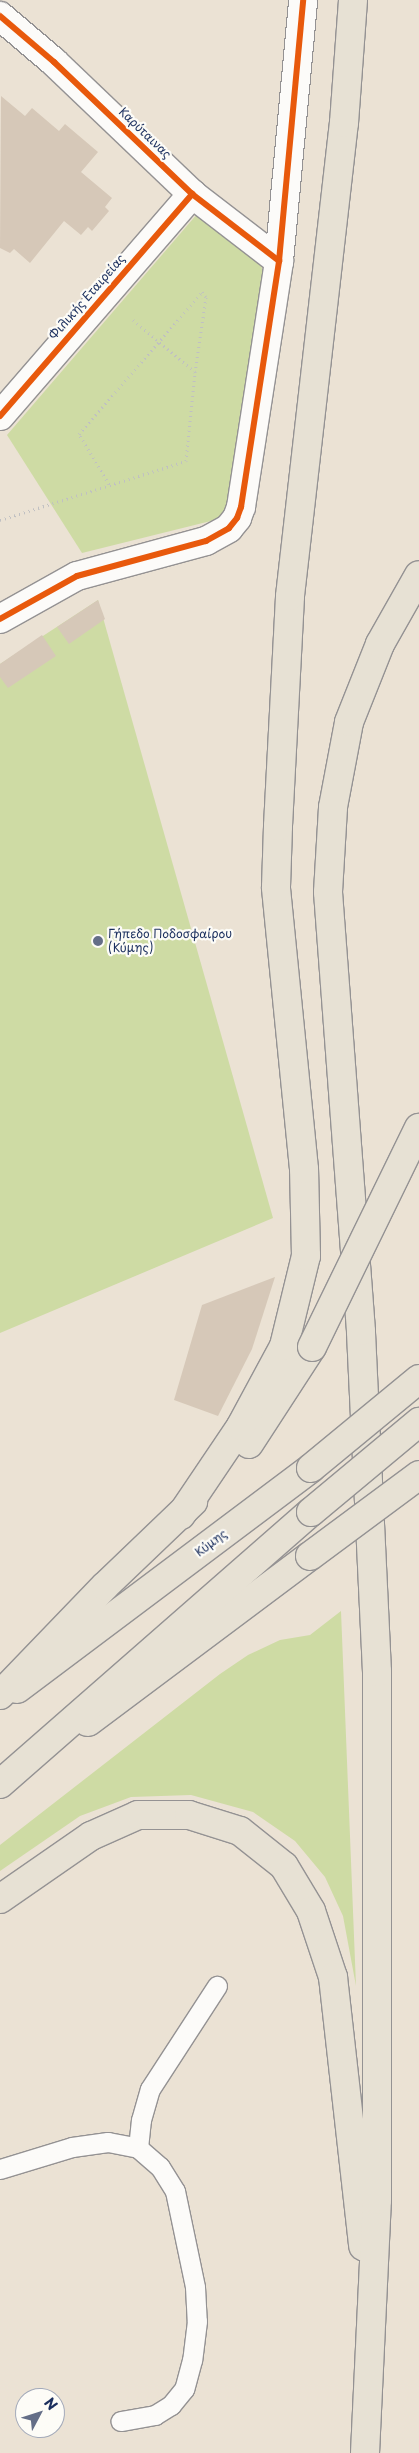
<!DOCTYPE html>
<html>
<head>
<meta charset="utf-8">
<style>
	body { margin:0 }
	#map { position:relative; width:419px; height:2453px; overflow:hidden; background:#ebe2d4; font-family:"Playpen Sans",sans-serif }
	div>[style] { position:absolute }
	.green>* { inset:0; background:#cedba4 }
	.building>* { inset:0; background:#d6c8b8 }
	.path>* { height:3px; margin-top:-1.5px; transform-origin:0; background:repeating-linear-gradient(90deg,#c0c0c2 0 1px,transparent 0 5px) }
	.roads { filter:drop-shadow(1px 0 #949293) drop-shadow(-1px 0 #949293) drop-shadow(0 1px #949293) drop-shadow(0 -1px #949293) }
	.service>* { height:19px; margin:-9.5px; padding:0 9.5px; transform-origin:9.5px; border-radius:9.5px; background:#fcfbf9 }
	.minor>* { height:28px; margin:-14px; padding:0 14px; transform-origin:14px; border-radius:14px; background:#fcfbf9 }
	.primary>* { height:28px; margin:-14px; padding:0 14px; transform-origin:14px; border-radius:14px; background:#e7e1d4 }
	.motorway>* { height:28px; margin:-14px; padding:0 14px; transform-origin:14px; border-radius:14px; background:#e7e1d4 }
	.bridges { filter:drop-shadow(1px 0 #949293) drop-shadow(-1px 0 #949293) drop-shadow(0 1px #949293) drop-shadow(0 -1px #949293) }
	.primary-bridge>* { height:28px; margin:-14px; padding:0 14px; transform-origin:14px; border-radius:14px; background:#e7e1d4 }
	.motorway-bridge>* { height:28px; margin:-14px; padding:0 14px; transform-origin:14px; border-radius:14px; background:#e7e1d4 }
	.cycleway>* { height:6px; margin:-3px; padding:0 3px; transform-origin:3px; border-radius:3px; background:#e8590c }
	.dots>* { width:14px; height:14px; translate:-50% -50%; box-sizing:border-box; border:2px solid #fdfcf7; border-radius:50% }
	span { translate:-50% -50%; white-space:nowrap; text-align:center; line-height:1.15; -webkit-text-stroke:4.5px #fdfcf7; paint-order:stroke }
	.street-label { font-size:12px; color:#1b2f5e }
	.poi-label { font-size:12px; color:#1b2f5e }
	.left { translate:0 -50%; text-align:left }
	.north { position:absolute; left:15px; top:2388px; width:50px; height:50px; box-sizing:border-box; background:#fdfcf7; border:1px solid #a3aaba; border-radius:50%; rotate:50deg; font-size:14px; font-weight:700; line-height:20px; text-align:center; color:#1b2f5e }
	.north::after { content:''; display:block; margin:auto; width:18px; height:22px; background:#646e87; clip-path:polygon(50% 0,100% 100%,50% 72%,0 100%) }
</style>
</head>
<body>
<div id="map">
	<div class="green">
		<i style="clip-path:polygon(198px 213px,261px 265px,265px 280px,239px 514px,82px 553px,7px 435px)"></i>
		<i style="clip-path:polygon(98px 600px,273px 1218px,0 1333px,0 664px)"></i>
		<i style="clip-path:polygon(341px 1611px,356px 1986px,343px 1916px,325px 1877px,295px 1841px,253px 1812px,191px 1795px,131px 1797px,80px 1816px,0 1871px,0 1845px,220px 1674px,248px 1655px,280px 1640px,310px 1635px)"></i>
	</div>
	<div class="building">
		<i style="clip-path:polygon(1px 96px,25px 116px,32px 108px,59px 131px,65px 124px,98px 152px,81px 172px,112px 198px,105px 207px,109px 211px,92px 231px,88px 227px,81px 235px,64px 221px,30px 263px,14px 249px,10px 253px,0 248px)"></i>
		<i style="clip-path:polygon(98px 600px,105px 619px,69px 644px,57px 627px)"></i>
		<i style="clip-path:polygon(42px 635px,56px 656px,8px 688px,0 677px,0 664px)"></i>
		<i style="clip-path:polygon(275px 1277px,252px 1349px,218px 1416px,174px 1400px,202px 1305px)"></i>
	</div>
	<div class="path">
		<i style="left:109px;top:484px;width:58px;rotate:-121deg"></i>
		<i style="left:79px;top:434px;width:188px;rotate:-49.1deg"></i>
		<i style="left:202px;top:292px;width:6px;rotate:51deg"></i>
		<i style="left:206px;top:297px;width:76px;rotate:98.3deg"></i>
		<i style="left:0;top:520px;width:195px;rotate:-17.6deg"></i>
		<i style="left:186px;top:461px;width:89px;rotate:-84.2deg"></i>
		<i style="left:195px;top:372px;width:84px;rotate:-139.8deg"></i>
	</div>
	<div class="roads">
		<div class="service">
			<i style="left:138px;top:2148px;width:28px;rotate:-84deg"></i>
			<i style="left:141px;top:2120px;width:32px;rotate:-74deg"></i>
			<i style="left:150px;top:2089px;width:123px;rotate:-57deg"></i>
			<i style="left:0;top:2169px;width:75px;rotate:-17deg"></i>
			<i style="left:72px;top:2147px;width:36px;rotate:-8deg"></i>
			<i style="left:108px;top:2142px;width:31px;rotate:11deg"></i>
			<i style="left:138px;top:2148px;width:29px;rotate:41deg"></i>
			<i style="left:160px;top:2167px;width:28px;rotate:58deg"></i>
			<i style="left:175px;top:2191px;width:98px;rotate:78.2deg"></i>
			<i style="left:195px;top:2287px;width:34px;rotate:87deg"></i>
			<i style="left:197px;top:2321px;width:39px;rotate:97deg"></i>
			<i style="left:192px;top:2360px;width:30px;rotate:105deg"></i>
			<i style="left:184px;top:2389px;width:21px;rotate:129deg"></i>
			<i style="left:171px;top:2405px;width:19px;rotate:148deg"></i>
			<i style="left:155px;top:2415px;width:35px;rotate:170deg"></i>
		</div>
		<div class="minor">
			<i style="left:0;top:16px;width:71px;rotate:40.4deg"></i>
			<i style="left:54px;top:62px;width:191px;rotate:43.7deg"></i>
			<i style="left:192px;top:194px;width:110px;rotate:37.6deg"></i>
			<i style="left:0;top:416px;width:294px;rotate:-49.1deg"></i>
			<i style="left:0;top:619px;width:88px;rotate:-29.2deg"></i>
			<i style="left:77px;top:576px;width:134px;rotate:-15.2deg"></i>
			<i style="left:206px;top:541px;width:26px;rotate:-29deg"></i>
			<i style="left:229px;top:528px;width:13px;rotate:-51deg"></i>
			<i style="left:237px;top:518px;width:12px;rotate:-70deg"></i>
			<i style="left:241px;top:507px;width:249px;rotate:-81.2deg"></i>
			<i style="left:279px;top:261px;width:262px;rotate:-84.7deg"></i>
		</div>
		<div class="primary">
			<i style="left:17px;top:1689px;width:368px;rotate:-36.9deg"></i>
			<i style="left:88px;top:1722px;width:277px;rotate:-36.8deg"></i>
		</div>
		<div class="motorway">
			<i style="left:249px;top:1444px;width:116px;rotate:-57deg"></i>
			<i style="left:181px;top:1515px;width:107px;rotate:-56deg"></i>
			<i style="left:241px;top:1426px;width:91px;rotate:-61.7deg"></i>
			<i style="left:284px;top:1346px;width:93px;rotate:-76.3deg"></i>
			<i style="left:306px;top:1256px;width:87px;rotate:-91.3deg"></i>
			<i style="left:304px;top:1169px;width:283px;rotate:-95.7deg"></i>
			<i style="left:276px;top:887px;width:61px;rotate:-88.1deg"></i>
			<i style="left:278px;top:826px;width:230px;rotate:-87deg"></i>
			<i style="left:290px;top:596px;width:476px;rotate:-83.5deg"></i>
			<i style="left:344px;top:123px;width:123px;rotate:-85.8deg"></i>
			<i style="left:0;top:1695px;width:151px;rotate:-46.1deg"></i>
			<i style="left:105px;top:1586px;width:122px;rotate:-43.7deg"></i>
			<i style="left:0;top:1784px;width:413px;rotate:-41.2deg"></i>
			<i style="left:0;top:1899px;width:111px;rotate:-34.7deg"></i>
			<i style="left:91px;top:1836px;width:51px;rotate:-24.1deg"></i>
			<i style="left:138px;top:1815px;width:51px"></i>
			<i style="left:189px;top:1815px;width:53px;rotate:17.4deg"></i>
			<i style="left:240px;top:1831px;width:56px;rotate:38.5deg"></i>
			<i style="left:284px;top:1866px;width:52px;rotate:59deg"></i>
			<i style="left:311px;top:1911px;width:70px;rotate:71.6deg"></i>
			<i style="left:333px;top:1977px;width:271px;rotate:83.6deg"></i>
			<i style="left:365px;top:2453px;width:253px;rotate:-87.3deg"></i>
			<i style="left:377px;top:2200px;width:528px;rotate:-90deg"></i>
			<i style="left:377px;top:1672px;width:341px;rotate:-92.7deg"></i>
			<i style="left:361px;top:1331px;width:440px;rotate:-94.3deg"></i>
			<i style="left:328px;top:892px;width:85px;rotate:-86.6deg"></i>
			<i style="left:333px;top:807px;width:86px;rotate:-79.3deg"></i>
			<i style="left:349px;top:722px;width:84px;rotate:-68.3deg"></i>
			<i style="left:380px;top:644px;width:79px;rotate:-60.5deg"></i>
		</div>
	</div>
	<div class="bridges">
		<div class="primary-bridge">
			<i style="left:311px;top:1468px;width:140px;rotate:-39.5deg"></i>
			<i style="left:310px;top:1556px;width:136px;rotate:-36.6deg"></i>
		</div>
		<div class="motorway-bridge">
			<i style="left:312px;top:1347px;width:244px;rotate:-64deg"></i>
			<i style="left:311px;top:1512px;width:141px;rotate:-39.8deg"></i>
		</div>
	</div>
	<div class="cycleway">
		<i style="left:0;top:16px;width:71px;rotate:40.4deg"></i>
		<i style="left:54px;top:62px;width:191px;rotate:43.7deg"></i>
		<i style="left:192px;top:194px;width:110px;rotate:37.6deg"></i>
		<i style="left:0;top:416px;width:294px;rotate:-49.1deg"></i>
		<i style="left:0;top:619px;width:88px;rotate:-29.2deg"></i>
		<i style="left:77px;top:576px;width:134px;rotate:-15.2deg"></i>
		<i style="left:206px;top:541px;width:26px;rotate:-29deg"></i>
		<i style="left:229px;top:528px;width:13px;rotate:-51deg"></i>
		<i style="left:237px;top:518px;width:12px;rotate:-70deg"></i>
		<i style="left:241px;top:507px;width:249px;rotate:-81.2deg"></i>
		<i style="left:279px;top:261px;width:262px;rotate:-84.7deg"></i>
	</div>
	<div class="dots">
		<i style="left:98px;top:941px;background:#646e87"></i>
	</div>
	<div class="street-label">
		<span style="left:145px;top:133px;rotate:44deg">Καρύταινας</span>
		<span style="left:87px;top:297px;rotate:-49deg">Φιλικής Εταιρείας</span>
		<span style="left:211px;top:1543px;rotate:-37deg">Κύμης</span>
	</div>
	<div class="poi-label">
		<span class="left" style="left:108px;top:941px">Γήπεδο Ποδοσφαίρου<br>(Κύμης)</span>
	</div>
	<div class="north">N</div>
</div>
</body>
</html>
